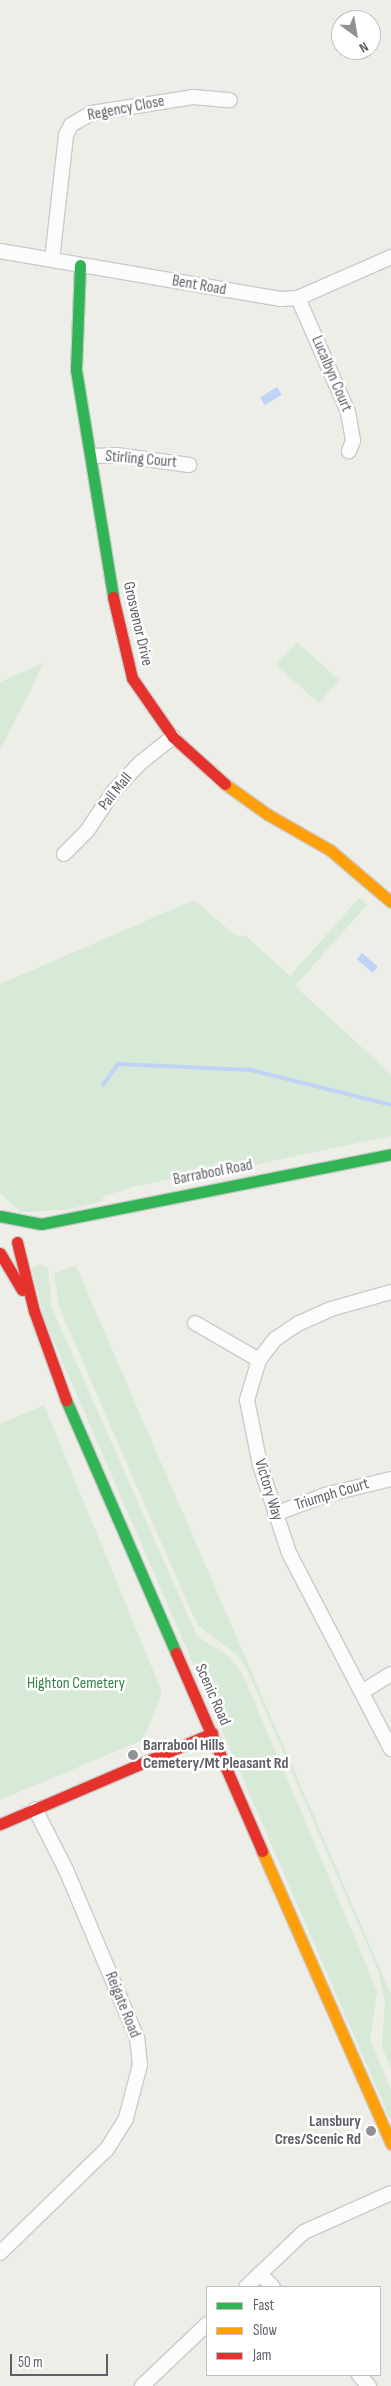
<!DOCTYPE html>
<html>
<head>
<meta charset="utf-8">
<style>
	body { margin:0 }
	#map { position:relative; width:391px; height:2386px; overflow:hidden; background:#eeeee9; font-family:"Sofia Sans Condensed",sans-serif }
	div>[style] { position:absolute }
	.green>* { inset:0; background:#d7ead8; transform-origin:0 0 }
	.water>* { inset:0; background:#bed3f7; transform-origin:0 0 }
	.stream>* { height:4px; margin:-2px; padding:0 2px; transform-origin:2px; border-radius:2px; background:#bed3f7 }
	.roads { filter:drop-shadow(1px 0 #cacbc9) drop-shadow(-1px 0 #cacbc9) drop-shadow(0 1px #cacbc9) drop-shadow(0 -1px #cacbc9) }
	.street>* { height:14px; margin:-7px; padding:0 7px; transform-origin:7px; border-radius:7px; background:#fcfcfc }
	.fast>* { height:11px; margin:-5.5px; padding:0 5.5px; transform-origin:5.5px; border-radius:5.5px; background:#30b455 }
	.slow>* { height:11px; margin:-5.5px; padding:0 5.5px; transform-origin:5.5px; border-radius:5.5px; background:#ff9f0a }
	.jam>* { height:11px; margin:-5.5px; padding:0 5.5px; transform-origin:5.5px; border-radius:5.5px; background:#e5322d }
	.dots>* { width:14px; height:14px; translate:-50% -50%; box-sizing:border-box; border:2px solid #fff; border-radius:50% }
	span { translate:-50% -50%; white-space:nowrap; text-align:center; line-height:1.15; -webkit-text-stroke:5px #fff; paint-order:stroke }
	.street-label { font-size:16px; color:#5e6067 }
	.park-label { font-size:16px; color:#37844b }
	.poi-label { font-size:16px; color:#5e6067; font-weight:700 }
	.left { translate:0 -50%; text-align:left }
	.right { translate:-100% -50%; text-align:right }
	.legend { position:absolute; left:206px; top:2286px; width:175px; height:90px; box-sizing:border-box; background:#fff; border:1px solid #bfbfc2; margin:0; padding:6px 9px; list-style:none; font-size:15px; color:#5e6067 }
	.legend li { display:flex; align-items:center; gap:10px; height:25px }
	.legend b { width:25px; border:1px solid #bfbfc2 }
	.north { position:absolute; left:331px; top:10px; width:50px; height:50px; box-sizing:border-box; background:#fff; border:1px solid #bfbfc2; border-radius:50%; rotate:148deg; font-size:14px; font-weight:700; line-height:20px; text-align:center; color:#5e6067 }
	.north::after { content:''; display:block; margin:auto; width:18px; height:22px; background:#909294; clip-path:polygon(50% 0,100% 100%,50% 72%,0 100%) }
	.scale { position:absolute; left:10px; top:2354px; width:98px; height:22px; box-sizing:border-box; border:2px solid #5e6067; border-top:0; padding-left:6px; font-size:15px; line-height:18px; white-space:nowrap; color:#5e6067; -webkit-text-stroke:4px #fff; paint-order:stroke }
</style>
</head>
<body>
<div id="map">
	<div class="green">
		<i style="left:297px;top:642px;width:57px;height:31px;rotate:42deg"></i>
		<i style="clip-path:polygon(43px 663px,33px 685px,0 750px,0 682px)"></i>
		<i style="clip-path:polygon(359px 898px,367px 905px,295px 986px,391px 1074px,391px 1136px,240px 1168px,218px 1169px,133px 1187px,104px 1196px,102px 1201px,66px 1210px,21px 1212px,0 1193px,0 984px,194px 900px,235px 935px,246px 936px,290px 976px)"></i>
		<i style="clip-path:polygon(40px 1264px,48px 1268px,52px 1308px,197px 1636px,230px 1657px,243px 1675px,371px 1976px,377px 1993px,370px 2040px,391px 2089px,391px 2121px,44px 1319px,32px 1269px)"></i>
		<i style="clip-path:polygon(76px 1266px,391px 1994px,391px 2069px,382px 2047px,385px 2002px,378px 1970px,246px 1667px,238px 1656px,198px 1625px,190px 1609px,59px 1307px,54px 1273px)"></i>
		<i style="clip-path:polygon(44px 1405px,162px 1692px,143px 1740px,0 1800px,0 1424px)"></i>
	</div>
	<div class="water">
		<i style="left:277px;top:387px;width:9px;height:20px;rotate:58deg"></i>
		<i style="left:362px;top:953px;width:21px;height:8px;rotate:41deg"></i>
	</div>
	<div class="stream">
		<i style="left:103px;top:1085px;width:26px;rotate:-54deg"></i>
		<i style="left:118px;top:1064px;width:133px;rotate:2.6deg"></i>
		<i style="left:251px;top:1070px;width:144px;rotate:14deg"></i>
	</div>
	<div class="roads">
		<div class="street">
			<i style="left:0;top:251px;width:284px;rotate:9.7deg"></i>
			<i style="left:280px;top:299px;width:18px;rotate:-3deg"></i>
			<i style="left:298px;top:298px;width:102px;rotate:-23.8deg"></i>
			<i style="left:52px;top:260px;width:126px;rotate:-83.6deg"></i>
			<i style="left:66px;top:135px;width:11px;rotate:-63deg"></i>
			<i style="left:71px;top:125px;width:24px;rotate:-30deg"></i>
			<i style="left:92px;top:113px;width:102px;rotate:-9deg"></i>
			<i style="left:193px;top:97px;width:37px;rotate:5deg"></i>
			<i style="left:298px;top:298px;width:124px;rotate:66.3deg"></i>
			<i style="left:348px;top:412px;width:29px;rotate:80deg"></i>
			<i style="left:353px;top:441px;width:11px;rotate:112deg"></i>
			<i style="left:92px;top:456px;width:24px;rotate:-2deg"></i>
			<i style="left:116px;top:455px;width:74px;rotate:7.8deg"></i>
			<i style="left:64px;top:854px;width:33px;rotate:-45deg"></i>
			<i style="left:87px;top:831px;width:47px;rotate:-56.3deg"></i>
			<i style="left:113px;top:792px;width:40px;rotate:-47deg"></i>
			<i style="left:140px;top:763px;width:42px;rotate:-38.2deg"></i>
			<i style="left:391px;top:1292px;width:62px;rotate:164.2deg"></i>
			<i style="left:331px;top:1309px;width:35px;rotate:156deg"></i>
			<i style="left:299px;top:1323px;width:29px;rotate:146deg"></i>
			<i style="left:275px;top:1339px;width:26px;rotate:127deg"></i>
			<i style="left:259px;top:1360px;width:42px;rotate:106.7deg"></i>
			<i style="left:247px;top:1400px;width:66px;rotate:78.7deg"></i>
			<i style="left:260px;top:1465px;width:93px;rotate:71.8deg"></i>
			<i style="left:289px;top:1553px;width:221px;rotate:62.5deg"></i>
			<i style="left:195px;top:1323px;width:74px;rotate:30deg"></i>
			<i style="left:275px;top:1514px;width:53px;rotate:-20.8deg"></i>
			<i style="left:325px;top:1495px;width:68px;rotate:-13.6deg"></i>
			<i style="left:362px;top:1692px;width:34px;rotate:-32deg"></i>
			<i style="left:0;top:2253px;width:149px;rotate:-44.2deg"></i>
			<i style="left:107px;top:2149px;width:36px;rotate:-58deg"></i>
			<i style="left:126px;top:2118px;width:55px;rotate:-75.2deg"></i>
			<i style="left:140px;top:2065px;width:27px;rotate:-96deg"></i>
			<i style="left:137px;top:2038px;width:182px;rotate:-112.9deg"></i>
			<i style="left:66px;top:1870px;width:68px;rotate:-116.9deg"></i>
			<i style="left:260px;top:2274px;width:18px;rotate:45deg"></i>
			<i style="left:246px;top:2287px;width:80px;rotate:-43.5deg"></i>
			<i style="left:304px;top:2232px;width:95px;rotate:-24.1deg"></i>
			<i style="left:359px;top:2375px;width:15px;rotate:48deg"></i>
			<i style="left:142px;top:2386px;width:90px;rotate:-43.6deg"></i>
		</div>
		<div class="fast">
			<i style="left:80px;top:265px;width:105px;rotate:92.2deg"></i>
			<i style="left:76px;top:370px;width:230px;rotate:80.7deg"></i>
			<i style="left:0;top:1216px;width:42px;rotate:11deg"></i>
			<i style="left:41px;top:1224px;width:357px;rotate:-11.3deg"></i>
			<i style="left:66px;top:1400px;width:276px;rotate:66.5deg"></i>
		</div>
		<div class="slow">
			<i style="left:225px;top:784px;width:52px;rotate:35.5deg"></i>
			<i style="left:267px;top:814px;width:73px;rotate:29.7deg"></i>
			<i style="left:330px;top:850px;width:80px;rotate:40.4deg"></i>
			<i style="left:262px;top:1851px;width:320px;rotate:66.2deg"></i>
		</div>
		<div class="jam">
			<i style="left:113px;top:597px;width:83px;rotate:76.8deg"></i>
			<i style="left:132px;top:678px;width:72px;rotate:55.2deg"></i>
			<i style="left:173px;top:737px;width:70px;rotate:42.1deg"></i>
			<i style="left:17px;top:1242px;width:71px;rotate:76.2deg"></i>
			<i style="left:34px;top:1311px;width:95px;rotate:70.2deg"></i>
			<i style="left:0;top:1253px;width:43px;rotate:59.3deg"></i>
			<i style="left:176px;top:1653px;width:216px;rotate:66.5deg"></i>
			<i style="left:0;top:1824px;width:231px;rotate:-23.2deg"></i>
		</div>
	</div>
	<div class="dots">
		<i style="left:133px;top:1755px;background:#909294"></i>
		<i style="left:371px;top:2131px;background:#909294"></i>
	</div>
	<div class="street-label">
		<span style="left:126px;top:109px;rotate:-11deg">Regency Close</span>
		<span style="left:199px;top:286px;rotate:10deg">Bent Road</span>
		<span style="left:331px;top:374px;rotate:67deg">Lucalbyn Court</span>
		<span style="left:141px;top:460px;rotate:5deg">Stirling Court</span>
		<span style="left:137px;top:624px;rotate:77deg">Grosvenor Drive</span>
		<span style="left:116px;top:792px;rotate:-51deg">Pall Mall</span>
		<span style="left:213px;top:1173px;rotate:-11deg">Barrabool Road</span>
		<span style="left:268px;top:1490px;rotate:73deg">Victory Way</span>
		<span style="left:332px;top:1495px;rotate:-17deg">Triumph Court</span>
		<span style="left:212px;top:1695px;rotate:66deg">Scenic Road</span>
		<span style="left:122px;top:2005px;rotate:68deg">Reigate Road</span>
	</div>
	<div class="park-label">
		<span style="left:76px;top:1684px">Highton Cemetery</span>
	</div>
	<div class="poi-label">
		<span class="left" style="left:143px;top:1755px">Barrabool Hills<br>Cemetery/Mt Pleasant Rd</span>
		<span class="right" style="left:361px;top:2131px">Lansbury<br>Cres/Scenic Rd</span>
	</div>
	<ul class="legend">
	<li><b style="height:6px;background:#30b455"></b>Fast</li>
	<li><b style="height:6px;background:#ff9f0a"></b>Slow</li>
	<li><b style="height:6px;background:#e5322d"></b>Jam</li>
	</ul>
	<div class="north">N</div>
	<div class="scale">50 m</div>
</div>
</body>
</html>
